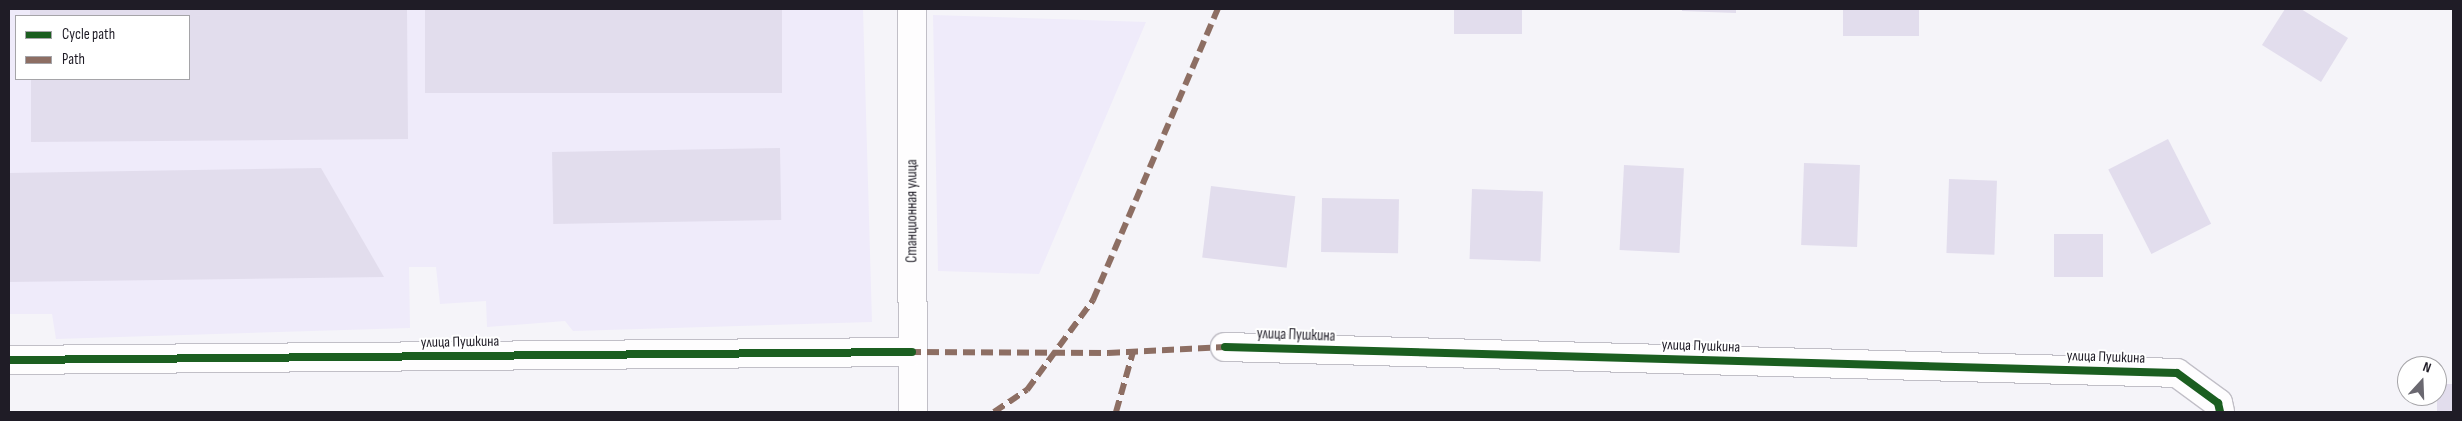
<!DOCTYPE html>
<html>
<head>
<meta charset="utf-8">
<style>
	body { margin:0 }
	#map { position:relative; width:2462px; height:421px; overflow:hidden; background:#f5f4f9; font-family:"Sofia Sans Condensed",sans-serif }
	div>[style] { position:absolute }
	.built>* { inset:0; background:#efebfa }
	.building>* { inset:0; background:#e2dded; transform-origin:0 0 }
	.roads { filter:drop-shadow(1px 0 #c1bfc7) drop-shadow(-1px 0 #c1bfc7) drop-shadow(0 1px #c1bfc7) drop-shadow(0 -1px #c1bfc7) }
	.minor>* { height:28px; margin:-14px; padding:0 14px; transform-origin:14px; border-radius:14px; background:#fefdfe }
	.quiet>* { height:6px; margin-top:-3px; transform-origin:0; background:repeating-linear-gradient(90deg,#8d6e63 0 12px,transparent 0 18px) }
	.cycleway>* { height:8px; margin:-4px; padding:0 4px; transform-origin:4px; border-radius:4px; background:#1b5e20 }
	span { translate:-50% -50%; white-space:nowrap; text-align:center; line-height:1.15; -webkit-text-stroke:4px #fff; paint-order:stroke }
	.street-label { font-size:15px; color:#1f1c26 }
	.frame { position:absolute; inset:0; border:10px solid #1f1c26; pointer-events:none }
	.legend { position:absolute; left:15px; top:15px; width:175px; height:65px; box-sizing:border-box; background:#fff; border:1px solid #a5a4a8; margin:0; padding:6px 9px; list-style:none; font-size:15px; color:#1f1c26 }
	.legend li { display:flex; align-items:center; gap:10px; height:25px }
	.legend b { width:25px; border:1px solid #a5a4a8 }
	.north { position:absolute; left:2397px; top:356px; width:50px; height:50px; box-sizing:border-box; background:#fff; border:1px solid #a5a4a8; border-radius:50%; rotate:20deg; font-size:14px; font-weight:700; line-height:20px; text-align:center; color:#1f1c26 }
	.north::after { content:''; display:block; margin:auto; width:18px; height:22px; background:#6a6870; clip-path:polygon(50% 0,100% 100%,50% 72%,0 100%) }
</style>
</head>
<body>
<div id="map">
	<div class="built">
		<i style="clip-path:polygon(evenodd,9px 9px,863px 9px,872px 322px,573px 331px,565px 321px,487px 327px,486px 301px,440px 304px,436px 267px,409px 267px,410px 328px,56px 339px,52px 314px,9px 314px,9px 9px,16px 16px,189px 16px,189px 79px,16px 79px,16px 16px)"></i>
		<i style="clip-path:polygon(933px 15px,1146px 22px,1039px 274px,938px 271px)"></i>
	</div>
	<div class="building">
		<i style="clip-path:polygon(30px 9px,407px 9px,408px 139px,31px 142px,31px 79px,189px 79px,189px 16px,30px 16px)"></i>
		<i style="left:425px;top:9px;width:357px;height:84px"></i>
		<i style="left:1454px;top:9px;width:68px;height:25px"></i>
		<i style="clip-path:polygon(1682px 9px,1736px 9px,1736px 13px,1682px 11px)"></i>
		<i style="left:1843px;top:9px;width:76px;height:27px"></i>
		<i style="clip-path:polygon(2285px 9px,2301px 9px,2348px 38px,2321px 82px,2262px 45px)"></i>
		<i style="left:2168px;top:139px;width:95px;height:67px;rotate:63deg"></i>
		<i style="left:780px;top:148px;width:72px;height:228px;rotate:89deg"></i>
		<i style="left:1804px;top:163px;width:56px;height:82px;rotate:2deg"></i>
		<i style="left:1624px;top:165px;width:60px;height:85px;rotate:3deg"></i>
		<i style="clip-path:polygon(321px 168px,384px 277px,9px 282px,9px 173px)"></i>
		<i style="left:1949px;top:179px;width:48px;height:74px;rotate:2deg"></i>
		<i style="left:1211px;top:186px;width:85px;height:72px;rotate:7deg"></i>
		<i style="left:1472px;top:189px;width:71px;height:70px;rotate:2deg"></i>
		<i style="left:1322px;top:198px;width:77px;height:54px;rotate:1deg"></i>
		<i style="left:2054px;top:234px;width:49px;height:43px"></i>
		<i style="left:2453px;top:384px;width:28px;height:16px;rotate:90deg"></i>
	</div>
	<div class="roads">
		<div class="minor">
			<i style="left:912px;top:9px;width:403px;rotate:89.9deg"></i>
			<i style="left:1225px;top:347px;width:952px;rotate:1.56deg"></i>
			<i style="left:2177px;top:373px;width:51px;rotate:36.2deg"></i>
			<i style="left:2218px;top:403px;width:9px;rotate:77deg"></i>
			<i style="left:9px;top:360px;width:903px;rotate:-0.51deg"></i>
		</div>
	</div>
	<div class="quiet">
		<i style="left:909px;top:352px;width:199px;rotate:0.3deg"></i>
		<i style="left:1108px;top:353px;width:117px;rotate:-2.9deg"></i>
		<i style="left:994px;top:412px;width:40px;rotate:-34deg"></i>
		<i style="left:1027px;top:390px;width:112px;rotate:-53.7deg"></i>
		<i style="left:1093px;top:300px;width:317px;rotate:-66.8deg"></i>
		<i style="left:1116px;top:412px;width:62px;rotate:-74.2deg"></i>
	</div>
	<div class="cycleway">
		<i style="left:1225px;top:347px;width:952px;rotate:1.56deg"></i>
		<i style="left:2177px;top:373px;width:51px;rotate:36.2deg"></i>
		<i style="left:2218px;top:403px;width:9px;rotate:77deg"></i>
		<i style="left:9px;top:360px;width:903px;rotate:-0.51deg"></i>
	</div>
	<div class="street-label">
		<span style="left:912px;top:211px;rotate:-90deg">Станционная улица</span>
		<span style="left:1296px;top:335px;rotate:2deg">улица Пушкина</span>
		<span style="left:460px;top:342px;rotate:-1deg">улица Пушкина</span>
		<span style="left:1701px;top:346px;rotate:2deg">улица Пушкина</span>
		<span style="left:2106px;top:357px;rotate:2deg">улица Пушкина</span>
	</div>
	<div class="frame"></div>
	<ul class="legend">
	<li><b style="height:6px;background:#1b5e20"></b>Cycle path</li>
	<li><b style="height:6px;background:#8d6e63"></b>Path</li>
	</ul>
	<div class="north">N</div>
</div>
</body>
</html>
